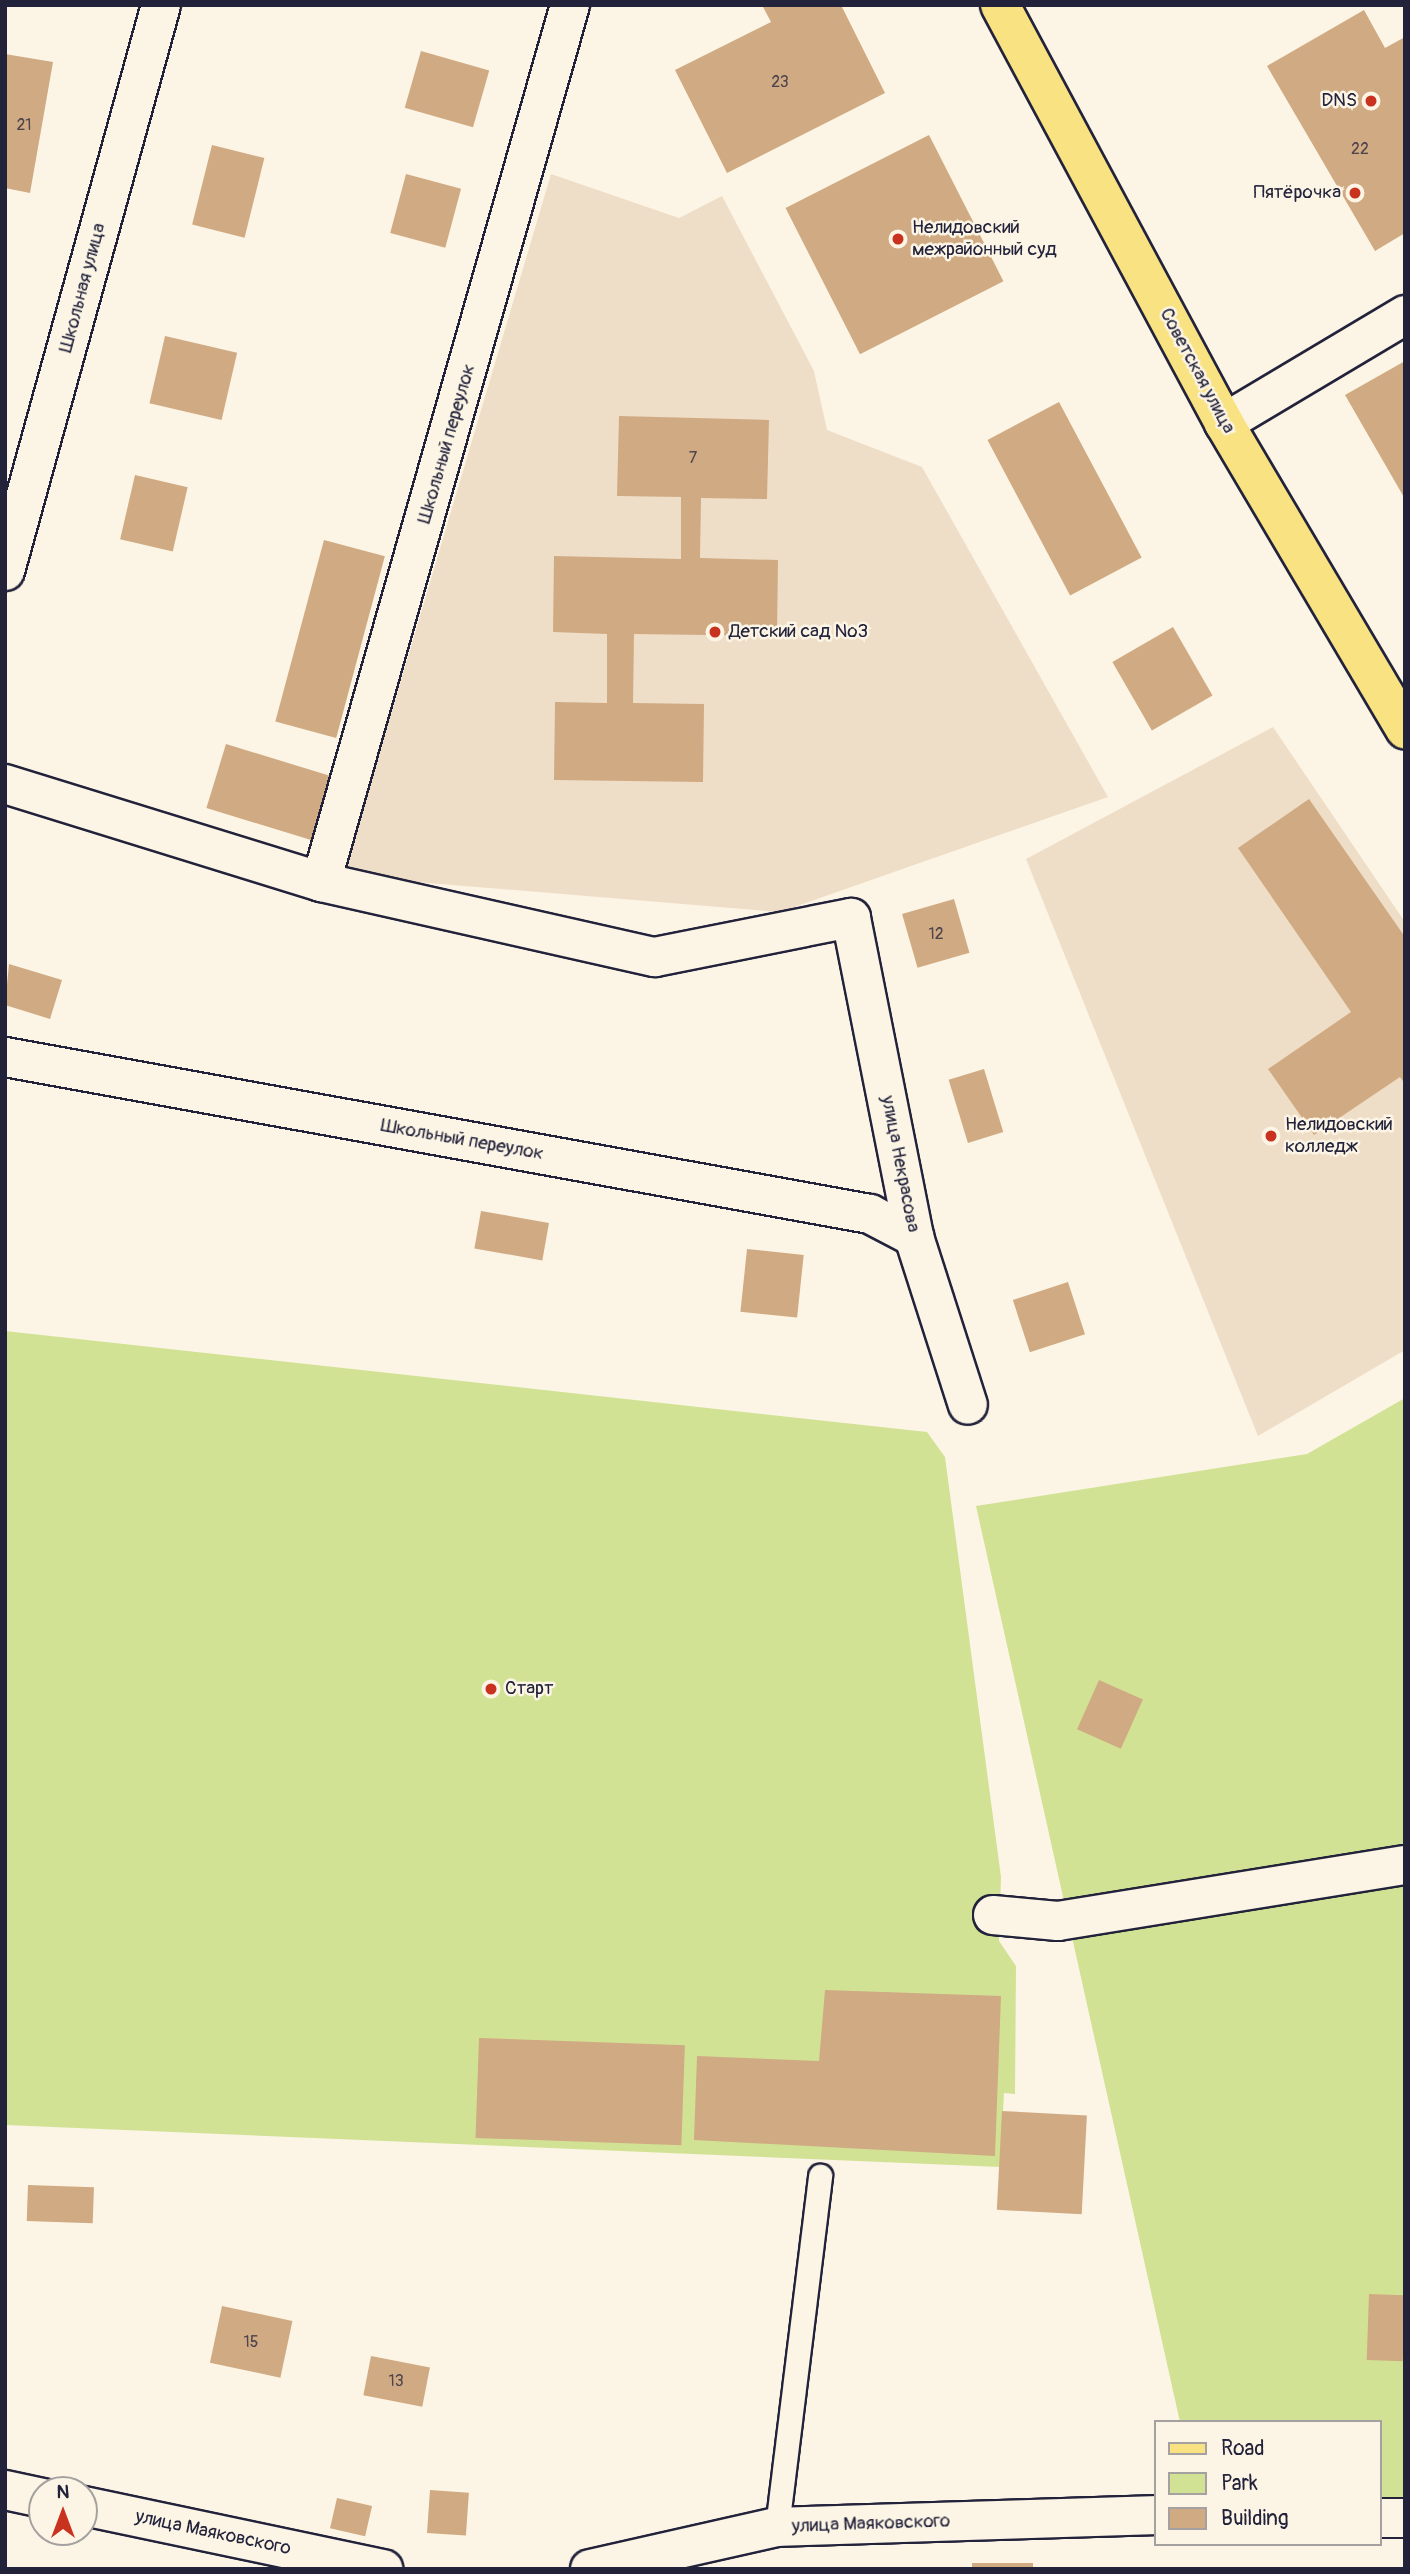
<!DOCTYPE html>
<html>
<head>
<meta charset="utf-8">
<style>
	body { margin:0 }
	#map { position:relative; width:1410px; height:2574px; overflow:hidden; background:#fcf5e5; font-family:Pangolin,sans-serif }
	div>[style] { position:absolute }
	.built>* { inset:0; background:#efdec7 }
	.green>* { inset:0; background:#d2e295 }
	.building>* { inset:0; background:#d0aa82; transform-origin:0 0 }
	.roads { filter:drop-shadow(2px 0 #22223b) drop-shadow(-2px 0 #22223b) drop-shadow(0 2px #22223b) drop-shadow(0 -2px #22223b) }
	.service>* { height:23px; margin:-11.5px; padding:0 11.5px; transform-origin:11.5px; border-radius:11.5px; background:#fcf5e5 }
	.minor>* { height:38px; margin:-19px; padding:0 19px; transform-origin:19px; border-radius:19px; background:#fcf5e5 }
	.primary>* { height:38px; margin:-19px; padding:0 19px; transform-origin:19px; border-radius:19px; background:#f8e281 }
	.dots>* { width:19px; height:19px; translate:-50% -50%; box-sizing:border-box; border:4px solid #fcf5e5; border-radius:50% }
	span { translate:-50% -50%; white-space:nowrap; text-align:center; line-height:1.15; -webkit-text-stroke:5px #fcf5e5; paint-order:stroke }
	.number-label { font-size:16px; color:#4e444d }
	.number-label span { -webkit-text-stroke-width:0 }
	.poi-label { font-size:19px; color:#22223b }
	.right { translate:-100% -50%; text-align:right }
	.left { translate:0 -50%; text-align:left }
	.street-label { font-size:19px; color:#22223b }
	.frame { position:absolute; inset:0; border:7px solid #22223b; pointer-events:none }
	.legend { position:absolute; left:1154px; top:2420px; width:228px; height:126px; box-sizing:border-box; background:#fcf5e5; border:2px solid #a5a1a1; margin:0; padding:9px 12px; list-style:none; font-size:21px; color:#22223b }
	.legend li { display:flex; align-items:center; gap:14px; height:35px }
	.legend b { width:35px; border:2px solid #a5a1a1 }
	.north { position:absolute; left:28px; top:2476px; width:70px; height:70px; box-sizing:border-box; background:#fcf5e5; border:2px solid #a5a1a1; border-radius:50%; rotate:0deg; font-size:19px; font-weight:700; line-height:28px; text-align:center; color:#22223b }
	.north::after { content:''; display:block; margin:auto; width:24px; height:32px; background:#c8321e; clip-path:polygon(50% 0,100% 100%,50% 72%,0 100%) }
</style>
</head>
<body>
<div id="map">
	<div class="built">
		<i style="clip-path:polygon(551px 174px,679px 218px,722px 196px,814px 371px,827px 430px,922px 467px,1108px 797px,780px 912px,343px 876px)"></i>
		<i style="clip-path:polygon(1273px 727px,1405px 922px,1405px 1350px,1258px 1436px,1026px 859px)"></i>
	</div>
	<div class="green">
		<i style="clip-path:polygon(5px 1331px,927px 1432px,945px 1457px,1001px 1877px,999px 1941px,1016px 1966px,1015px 2094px,1004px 2093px,1000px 2167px,5px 2125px)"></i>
		<i style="clip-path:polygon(1405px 1398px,1405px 2505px,1380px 2506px,1380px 2422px,1180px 2422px,976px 1506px,1307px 1454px)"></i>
	</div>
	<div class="building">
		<i style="clip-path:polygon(762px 5px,841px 5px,885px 93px,727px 173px,675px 70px,771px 22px)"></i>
		<i style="clip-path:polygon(1364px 10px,1385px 48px,1405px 37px,1405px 233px,1375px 251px,1267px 66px)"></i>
		<i style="left:421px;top:51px;width:71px;height:59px;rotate:16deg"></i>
		<i style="clip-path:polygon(5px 54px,53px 62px,30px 193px,5px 188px)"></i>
		<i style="left:929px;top:135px;width:164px;height:161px;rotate:63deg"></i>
		<i style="left:212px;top:145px;width:54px;height:82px;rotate:14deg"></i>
		<i style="left:406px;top:174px;width:57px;height:61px;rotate:15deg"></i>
		<i style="left:165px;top:336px;width:74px;height:69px;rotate:13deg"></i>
		<i style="clip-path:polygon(1405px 361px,1405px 499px,1345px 395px)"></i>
		<i style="left:1059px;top:402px;width:176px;height:81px;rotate:62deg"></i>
		<i style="clip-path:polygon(619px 416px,769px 420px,767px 499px,701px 498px,700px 558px,778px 560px,777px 636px,634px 634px,633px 703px,704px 704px,703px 782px,554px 780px,555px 702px,607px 703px,607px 634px,553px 632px,554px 556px,681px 559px,681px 497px,617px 496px)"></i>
		<i style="left:135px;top:475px;width:54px;height:66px;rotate:13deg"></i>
		<i style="left:324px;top:540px;width:63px;height:188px;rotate:15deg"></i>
		<i style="left:1173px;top:627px;width:79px;height:70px;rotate:60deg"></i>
		<i style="left:226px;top:744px;width:112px;height:67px;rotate:17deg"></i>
		<i style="clip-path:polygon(1309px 799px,1405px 937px,1405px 1084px,1400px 1077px,1314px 1135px,1268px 1069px,1351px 1012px,1238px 848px)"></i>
		<i style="left:954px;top:899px;width:56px;height:54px;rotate:74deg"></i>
		<i style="clip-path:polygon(9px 964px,62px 980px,50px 1019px,5px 1005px)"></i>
		<i style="left:984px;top:1069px;width:66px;height:37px;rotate:73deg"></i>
		<i style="left:481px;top:1211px;width:69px;height:38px;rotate:10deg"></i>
		<i style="left:747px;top:1249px;width:57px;height:63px;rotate:6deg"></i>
		<i style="left:1068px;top:1282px;width:55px;height:58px;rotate:72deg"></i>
		<i style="left:1099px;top:1680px;width:48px;height:54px;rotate:24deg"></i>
		<i style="clip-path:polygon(825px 1990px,1001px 1996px,995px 2156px,694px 2140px,697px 2056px,819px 2061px)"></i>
		<i style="left:479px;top:2038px;width:206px;height:100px;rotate:2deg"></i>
		<i style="left:1002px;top:2111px;width:85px;height:99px;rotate:3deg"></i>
		<i style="left:28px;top:2185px;width:66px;height:36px;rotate:2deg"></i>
		<i style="left:1369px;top:2294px;width:36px;height:66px;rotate:2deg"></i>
		<i style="left:222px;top:2306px;width:72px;height:58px;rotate:12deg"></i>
		<i style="left:371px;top:2356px;width:60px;height:40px;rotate:11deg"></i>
		<i style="left:430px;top:2490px;width:39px;height:43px;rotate:4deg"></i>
		<i style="left:337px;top:2498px;width:36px;height:31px;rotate:13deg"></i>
		<i style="left:972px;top:2563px;width:61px;height:6px"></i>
	</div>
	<div class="roads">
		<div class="service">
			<i style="left:777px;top:2527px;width:354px;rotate:-83deg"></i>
		</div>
		<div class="minor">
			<i style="left:1224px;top:423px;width:211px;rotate:-30.8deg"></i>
			<i style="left:5px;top:571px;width:587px;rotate:-74.59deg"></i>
			<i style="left:5px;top:784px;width:331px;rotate:17.2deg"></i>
			<i style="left:321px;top:882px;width:342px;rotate:12.7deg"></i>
			<i style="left:655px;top:957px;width:200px;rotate:-11.3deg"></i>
			<i style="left:851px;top:918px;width:325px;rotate:78.8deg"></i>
			<i style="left:914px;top:1237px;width:176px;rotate:72.2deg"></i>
			<i style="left:321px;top:882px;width:912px;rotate:-74.15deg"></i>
			<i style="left:5px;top:1057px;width:879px;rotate:10.29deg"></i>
			<i style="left:870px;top:1214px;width:50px;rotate:27.6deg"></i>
			<i style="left:993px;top:1915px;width:65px;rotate:5.3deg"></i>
			<i style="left:1058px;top:1921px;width:351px;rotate:-9.2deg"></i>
			<i style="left:5px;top:2490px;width:38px;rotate:12deg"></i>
			<i style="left:84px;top:2506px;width:306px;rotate:11.9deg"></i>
			<i style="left:1380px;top:2518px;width:25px"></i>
			<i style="left:590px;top:2569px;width:192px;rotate:-12.7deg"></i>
			<i style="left:777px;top:2527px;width:379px;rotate:-1.8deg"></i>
		</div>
		<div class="primary">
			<i style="left:1000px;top:5px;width:474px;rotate:61.8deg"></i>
			<i style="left:1224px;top:423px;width:356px;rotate:59.4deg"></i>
		</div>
	</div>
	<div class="dots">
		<i style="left:1371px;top:101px;background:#c8321e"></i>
		<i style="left:1355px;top:193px;background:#c8321e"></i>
		<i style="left:898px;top:239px;background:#c8321e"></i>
		<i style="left:715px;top:632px;background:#c8321e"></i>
		<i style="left:1271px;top:1136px;background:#c8321e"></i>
		<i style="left:491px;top:1689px;background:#c8321e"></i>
	</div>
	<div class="number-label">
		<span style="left:780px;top:82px">23</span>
		<span style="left:24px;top:125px">21</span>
		<span style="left:1360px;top:149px">22</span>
		<span style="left:693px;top:458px">7</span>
		<span style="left:936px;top:934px">12</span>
		<span style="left:251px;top:2342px">15</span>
		<span style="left:396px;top:2381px">13</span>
	</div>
	<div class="poi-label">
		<span class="right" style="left:1357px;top:101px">DNS</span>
		<span class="right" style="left:1341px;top:193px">Пятёрочка</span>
		<span class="left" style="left:912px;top:239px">Нелидовский<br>межрайонный суд</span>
		<span class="left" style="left:729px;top:632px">Детский сад №3</span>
		<span class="left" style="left:1285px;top:1136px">Нелидовский<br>колледж</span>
		<span class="left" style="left:505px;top:1689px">Старт</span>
	</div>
	<div class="street-label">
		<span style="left:83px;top:288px;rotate:-75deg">Школьная улица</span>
		<span style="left:1197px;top:371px;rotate:62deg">Советская улица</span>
		<span style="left:447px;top:444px;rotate:-74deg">Школьный переулок</span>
		<span style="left:462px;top:1140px;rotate:10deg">Школьный переулок</span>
		<span style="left:900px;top:1164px;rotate:79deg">улица Некрасова</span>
		<span style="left:871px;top:2524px;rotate:-2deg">улица Маяковского</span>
		<span style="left:213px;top:2533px;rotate:12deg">улица Маяковского</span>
	</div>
	<div class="frame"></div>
	<ul class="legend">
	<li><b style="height:9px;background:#f8e281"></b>Road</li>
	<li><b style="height:19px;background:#d2e295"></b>Park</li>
	<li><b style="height:19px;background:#d0aa82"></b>Building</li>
	</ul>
	<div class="north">N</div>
</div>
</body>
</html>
